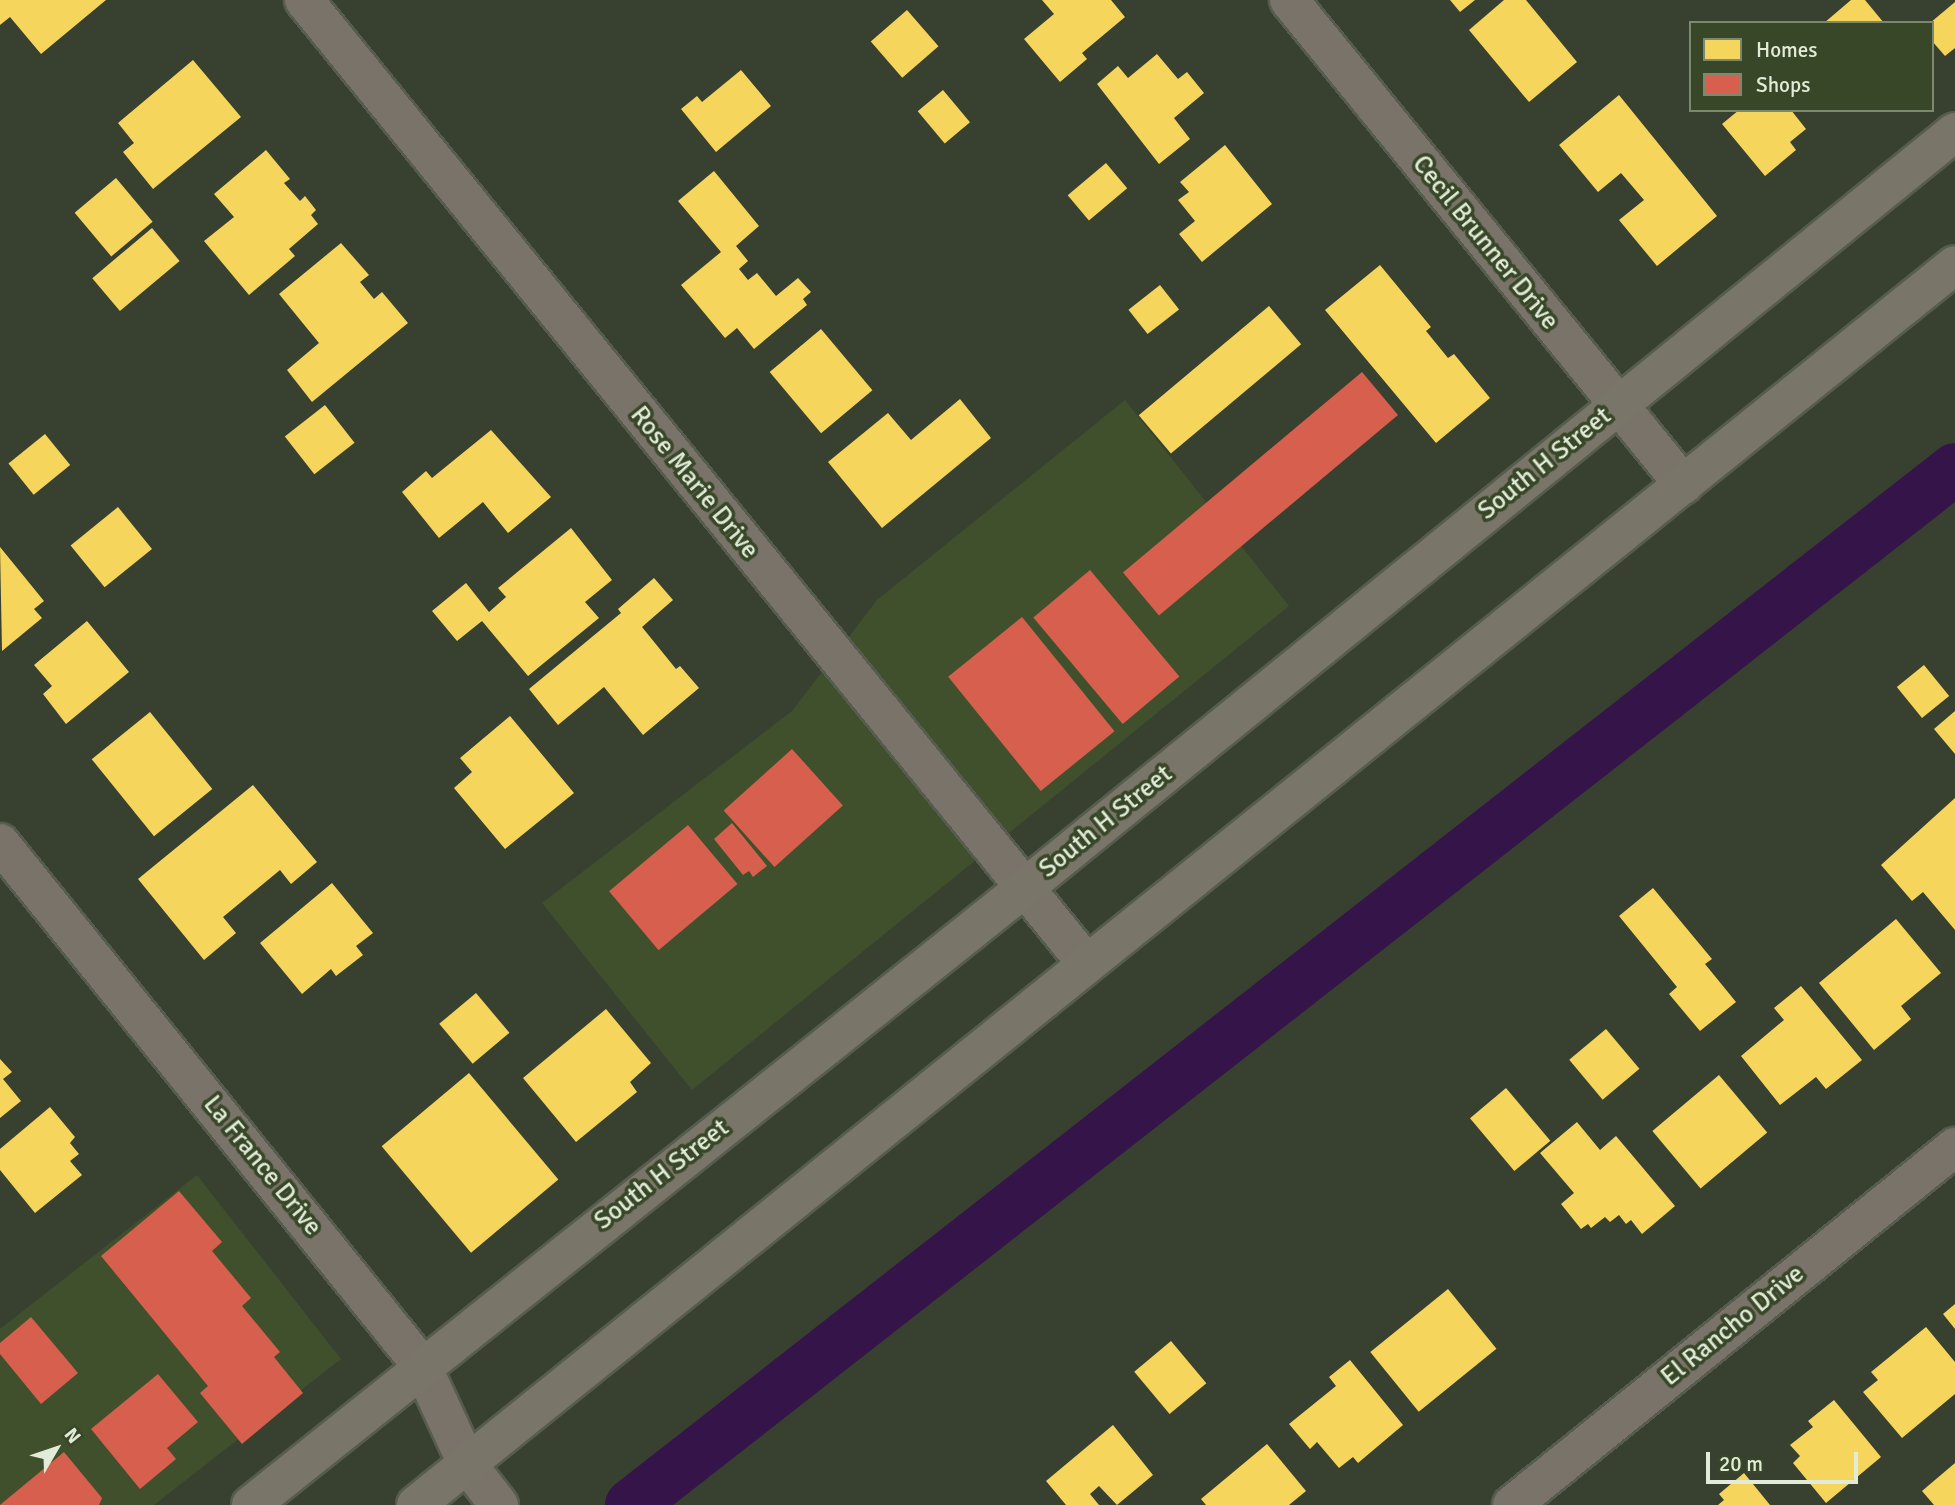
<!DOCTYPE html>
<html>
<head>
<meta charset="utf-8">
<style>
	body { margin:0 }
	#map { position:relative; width:1955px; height:1505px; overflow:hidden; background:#38402f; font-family:Signika,sans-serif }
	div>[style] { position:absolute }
	.built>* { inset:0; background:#40502c }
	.homes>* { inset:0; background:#f6d55c; transform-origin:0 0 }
	.shops>* { inset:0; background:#d6604d; transform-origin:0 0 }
	.canal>* { height:52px; margin:-26px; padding:0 26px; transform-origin:26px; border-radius:26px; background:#351449 }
	.roads { filter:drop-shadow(2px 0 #565d4f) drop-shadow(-2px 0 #565d4f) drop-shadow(0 2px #565d4f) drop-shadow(0 -2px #565d4f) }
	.street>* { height:38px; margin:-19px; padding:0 19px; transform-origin:19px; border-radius:19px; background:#797369 }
	.secondary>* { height:38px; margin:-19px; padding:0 19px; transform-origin:19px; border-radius:19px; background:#797568 }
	span { translate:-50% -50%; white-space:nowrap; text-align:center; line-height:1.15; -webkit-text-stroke:7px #384728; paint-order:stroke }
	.street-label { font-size:26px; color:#e1ebd8 }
	.legend { position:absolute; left:1689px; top:21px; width:245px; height:91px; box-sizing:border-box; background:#384728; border:2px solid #7c896e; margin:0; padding:9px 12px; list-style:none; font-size:21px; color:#e1ebd8 }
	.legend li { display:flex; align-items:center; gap:14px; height:35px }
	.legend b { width:35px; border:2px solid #7c896e }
	.north { position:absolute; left:21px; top:1414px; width:70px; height:70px; -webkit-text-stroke:5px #384728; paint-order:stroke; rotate:51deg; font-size:19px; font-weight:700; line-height:28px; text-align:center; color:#e1ebd8 }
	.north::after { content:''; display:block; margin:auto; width:24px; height:32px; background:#e1ebd8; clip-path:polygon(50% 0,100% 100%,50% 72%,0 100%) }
	.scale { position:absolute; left:1706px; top:1452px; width:152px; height:32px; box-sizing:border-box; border:4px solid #e1ebd8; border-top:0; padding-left:9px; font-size:21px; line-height:24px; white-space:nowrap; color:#e1ebd8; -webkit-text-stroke:5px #384728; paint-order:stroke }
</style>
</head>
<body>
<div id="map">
	<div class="built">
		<i style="clip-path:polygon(1125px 400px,1289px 606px,692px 1090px,542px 903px,792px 711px,877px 600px)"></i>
		<i style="clip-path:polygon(197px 1175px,341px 1359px,154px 1505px,0 1505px,0 1329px)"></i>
	</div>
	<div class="homes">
		<i style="clip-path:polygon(0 0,106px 0,41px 54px,10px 17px,0 25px)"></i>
		<i style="clip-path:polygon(1042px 0,1111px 0,1125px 17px,1082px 53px,1087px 59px,1060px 82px,1024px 39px,1054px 14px)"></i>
		<i style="clip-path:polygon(1450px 0,1475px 0,1460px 12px)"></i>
		<i style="clip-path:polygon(1504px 0,1526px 0,1577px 62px,1529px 102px,1469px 30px)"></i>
		<i style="clip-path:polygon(1851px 0,1865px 0,1884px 23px,1824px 23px)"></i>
		<i style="clip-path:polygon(1955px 2px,1955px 48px,1945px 56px,1932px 41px,1930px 23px)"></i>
		<i style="left:907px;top:10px;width:48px;height:48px;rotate:49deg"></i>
		<i style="clip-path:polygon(1157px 54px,1178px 79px,1187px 72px,1204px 93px,1174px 118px,1190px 139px,1159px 164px,1097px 84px,1118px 66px,1128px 78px)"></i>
		<i style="clip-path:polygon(193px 60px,241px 117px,153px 189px,123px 152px,134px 143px,118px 123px)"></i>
		<i style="clip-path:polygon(741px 70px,771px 106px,716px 152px,681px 109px,697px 96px,702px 102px)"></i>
		<i style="left:943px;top:90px;width:42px;height:33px;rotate:50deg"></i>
		<i style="clip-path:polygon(1619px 95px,1717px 216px,1657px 266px,1619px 220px,1644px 200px,1621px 173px,1598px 192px,1559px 145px)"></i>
		<i style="clip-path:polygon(1739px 110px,1791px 110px,1806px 129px,1790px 142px,1796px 150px,1765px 176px,1722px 124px)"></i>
		<i style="clip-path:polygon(1225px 145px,1272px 204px,1202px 262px,1179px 234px,1195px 221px,1178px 200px,1189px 192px,1180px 182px)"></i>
		<i style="clip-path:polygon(266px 150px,290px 179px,284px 183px,300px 201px,305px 196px,316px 210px,311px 215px,318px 224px,289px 249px,295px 256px,249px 295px,204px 241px,234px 217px,214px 194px)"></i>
		<i style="left:1106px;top:163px;width:33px;height:50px;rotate:50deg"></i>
		<i style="clip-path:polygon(714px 171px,759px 226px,736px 246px,748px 261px,739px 269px,748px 280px,757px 273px,776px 296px,798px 278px,811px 292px,803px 299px,807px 305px,754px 349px,737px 328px,725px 338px,681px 285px,721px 252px,678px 201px)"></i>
		<i style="left:116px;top:178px;width:57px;height:54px;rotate:50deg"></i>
		<i style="left:152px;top:228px;width:43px;height:78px;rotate:50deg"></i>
		<i style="clip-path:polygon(341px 243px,369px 275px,360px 282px,374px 299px,382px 292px,408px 323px,312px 402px,287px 370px,319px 343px,279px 294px)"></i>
		<i style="clip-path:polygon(1380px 265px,1431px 327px,1426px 331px,1448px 358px,1454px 354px,1490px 398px,1436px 443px,1325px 310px)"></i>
		<i style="left:1160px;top:285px;width:31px;height:40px;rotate:52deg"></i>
		<i style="left:1269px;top:306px;width:50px;height:170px;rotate:50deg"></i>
		<i style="left:821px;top:329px;width:80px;height:67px;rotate:50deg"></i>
		<i style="clip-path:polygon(960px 399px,991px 438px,882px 528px,828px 462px,888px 413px,911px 440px)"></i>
		<i style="left:325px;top:405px;width:48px;height:51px;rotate:52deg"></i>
		<i style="clip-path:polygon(491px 430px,551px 497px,508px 533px,483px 502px,439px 538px,402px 492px,426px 471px,432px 478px)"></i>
		<i style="left:45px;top:434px;width:40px;height:47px;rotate:51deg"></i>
		<i style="left:118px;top:507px;width:54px;height:61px;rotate:51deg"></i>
		<i style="clip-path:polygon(571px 528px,612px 580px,585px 602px,599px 618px,528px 676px,482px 621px,457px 641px,432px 611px,466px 583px,489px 612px,506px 597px,498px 588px)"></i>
		<i style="clip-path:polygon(0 547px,44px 601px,34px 609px,42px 618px,2px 651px)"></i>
		<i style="clip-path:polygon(654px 578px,673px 600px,642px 627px,676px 669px,680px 666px,699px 688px,643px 735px,604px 687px,558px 725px,529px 689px,621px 613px,618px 609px)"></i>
		<i style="clip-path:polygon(87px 621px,129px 672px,66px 724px,43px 694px,52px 686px,34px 665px)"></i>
		<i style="left:1924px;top:665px;width:40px;height:35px;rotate:51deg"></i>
		<i style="clip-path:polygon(1955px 711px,1955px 754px,1934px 729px)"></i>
		<i style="left:150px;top:712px;width:99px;height:75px;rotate:51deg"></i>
		<i style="clip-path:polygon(510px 716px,574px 793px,505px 849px,454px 788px,472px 772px,460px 758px)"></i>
		<i style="clip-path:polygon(253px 785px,317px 862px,291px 884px,280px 870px,223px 917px,236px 933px,204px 960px,138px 879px)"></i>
		<i style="clip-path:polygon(1955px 798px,1955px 930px,1923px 892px,1912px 901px,1881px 865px)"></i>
		<i style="clip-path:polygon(332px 883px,373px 933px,356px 946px,363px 955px,336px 976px,331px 969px,302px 994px,260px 943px)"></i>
		<i style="clip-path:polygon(1653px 888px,1712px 959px,1705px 964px,1736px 1002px,1700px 1031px,1669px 994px,1677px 987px,1619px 916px)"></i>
		<i style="clip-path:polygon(1896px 919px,1941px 973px,1901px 1006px,1911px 1019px,1874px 1050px,1819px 983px)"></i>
		<i style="clip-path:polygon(1801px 986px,1862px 1060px,1826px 1089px,1816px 1077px,1780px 1105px,1741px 1056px,1784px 1020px,1774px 1008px)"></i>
		<i style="left:476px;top:993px;width:52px;height:48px;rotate:50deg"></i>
		<i style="clip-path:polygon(606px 1009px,651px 1063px,630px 1082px,637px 1092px,576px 1142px,523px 1078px)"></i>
		<i style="left:1606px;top:1029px;width:52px;height:48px;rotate:50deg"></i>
		<i style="clip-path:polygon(0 1059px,12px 1072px,3px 1079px,21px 1101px,0 1118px)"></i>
		<i style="left:469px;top:1073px;width:139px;height:114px;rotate:50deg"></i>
		<i style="left:1719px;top:1075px;width:75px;height:87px;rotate:50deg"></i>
		<i style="left:1506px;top:1088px;width:69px;height:47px;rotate:50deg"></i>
		<i style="clip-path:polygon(50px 1107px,75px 1137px,70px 1143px,79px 1154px,70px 1161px,82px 1175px,35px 1213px,0 1170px,0 1149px)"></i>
		<i style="clip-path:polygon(1577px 1122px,1600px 1150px,1616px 1136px,1675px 1206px,1642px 1234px,1631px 1220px,1626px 1224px,1619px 1215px,1610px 1222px,1605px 1217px,1591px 1228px,1588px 1224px,1581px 1229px,1561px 1204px,1574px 1193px,1540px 1153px)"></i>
		<i style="left:1448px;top:1289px;width:77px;height:100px;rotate:51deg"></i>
		<i style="clip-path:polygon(1955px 1304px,1955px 1329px,1943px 1314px)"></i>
		<i style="clip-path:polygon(1926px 1327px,1955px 1362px,1955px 1394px,1902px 1438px,1863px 1392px,1878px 1380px,1871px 1372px)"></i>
		<i style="left:1171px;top:1341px;width:55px;height:48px;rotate:50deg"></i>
		<i style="clip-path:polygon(1350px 1360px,1403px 1425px,1358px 1463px,1353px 1457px,1339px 1468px,1317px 1442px,1310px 1449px,1289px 1424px,1336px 1386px,1329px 1377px)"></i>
		<i style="clip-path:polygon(1834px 1400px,1881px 1457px,1826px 1503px,1793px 1463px,1800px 1456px,1790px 1445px,1813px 1427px,1808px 1421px)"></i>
		<i style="clip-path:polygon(1113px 1425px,1153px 1475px,1117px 1505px,1099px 1486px,1090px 1494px,1099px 1505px,1066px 1505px,1046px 1481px)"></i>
		<i style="clip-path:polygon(1267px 1444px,1306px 1491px,1289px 1505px,1206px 1505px,1201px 1499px)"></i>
		<i style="clip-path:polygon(1955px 1463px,1955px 1505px,1934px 1505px,1922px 1491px)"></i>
		<i style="clip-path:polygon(1744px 1473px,1770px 1505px,1718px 1505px,1724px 1500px,1719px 1494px)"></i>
	</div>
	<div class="shops">
		<i style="left:1362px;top:372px;width:56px;height:312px;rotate:50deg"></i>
		<i style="left:1090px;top:570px;width:139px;height:74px;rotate:50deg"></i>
		<i style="left:1022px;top:617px;width:147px;height:95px;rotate:51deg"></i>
		<i style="left:792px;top:749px;width:76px;height:92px;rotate:48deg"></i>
		<i style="clip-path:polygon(732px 823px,767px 866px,753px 877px,749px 871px,743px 875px,714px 839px)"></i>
		<i style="left:688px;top:825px;width:77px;height:103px;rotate:50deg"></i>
		<i style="clip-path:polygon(179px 1191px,222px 1242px,212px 1251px,251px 1298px,242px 1306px,280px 1352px,274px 1357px,303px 1393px,242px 1444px,200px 1393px,208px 1386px,101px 1256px)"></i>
		<i style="clip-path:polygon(31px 1317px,78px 1373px,41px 1404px,0 1354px,0 1343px)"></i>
		<i style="clip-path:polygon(158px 1374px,198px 1422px,167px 1448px,176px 1459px,140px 1489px,91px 1429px)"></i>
		<i style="clip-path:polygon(64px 1452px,102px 1498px,99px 1505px,0 1505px)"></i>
	</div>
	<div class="canal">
		<i style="left:631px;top:1505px;width:1681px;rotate:-38.04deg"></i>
	</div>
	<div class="roads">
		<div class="street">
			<i style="left:304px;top:0;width:1241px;rotate:50.92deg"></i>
			<i style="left:1289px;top:0;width:625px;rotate:50.84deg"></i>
			<i style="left:0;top:843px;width:672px;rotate:51.1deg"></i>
			<i style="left:422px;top:1366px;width:108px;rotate:65.3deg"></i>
			<i style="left:467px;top:1464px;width:52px;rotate:52deg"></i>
			<i style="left:1512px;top:1505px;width:570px;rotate:-38.94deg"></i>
		</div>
		<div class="secondary">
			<i style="left:251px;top:1505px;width:986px;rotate:-38.58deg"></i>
			<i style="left:1022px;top:890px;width:1202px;rotate:-39.09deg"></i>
			<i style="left:416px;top:1505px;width:1976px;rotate:-38.86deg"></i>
		</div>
	</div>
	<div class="street-label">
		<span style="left:1485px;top:243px;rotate:51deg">Cecil Brunner Drive</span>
		<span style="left:1545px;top:464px;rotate:-39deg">South H Street</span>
		<span style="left:694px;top:483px;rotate:51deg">Rose Marie Drive</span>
		<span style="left:1106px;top:822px;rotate:-39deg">South H Street</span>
		<span style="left:262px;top:1166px;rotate:51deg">La France Drive</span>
		<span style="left:662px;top:1175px;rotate:-38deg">South H Street</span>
		<span style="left:1733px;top:1326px;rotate:-39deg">El Rancho Drive</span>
	</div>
	<ul class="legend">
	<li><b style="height:19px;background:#f6d55c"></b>Homes</li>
	<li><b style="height:19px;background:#d6604d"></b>Shops</li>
	</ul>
	<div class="north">N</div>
	<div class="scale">20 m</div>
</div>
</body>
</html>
